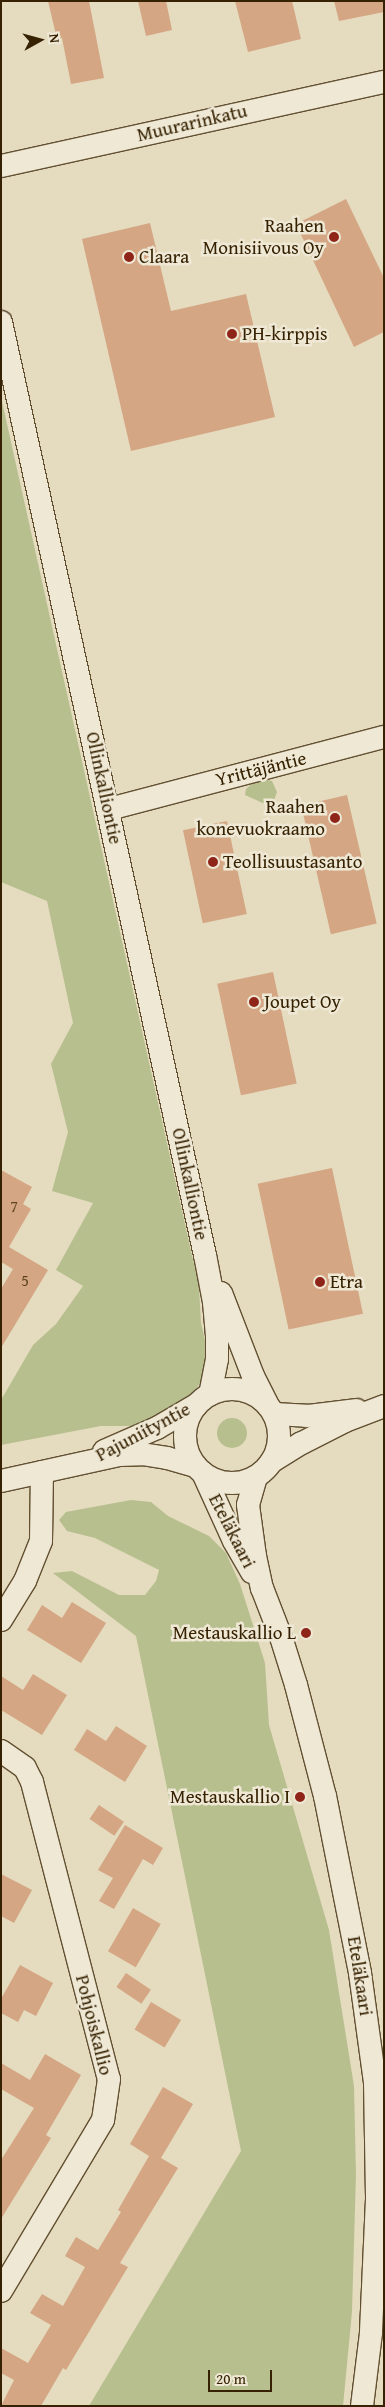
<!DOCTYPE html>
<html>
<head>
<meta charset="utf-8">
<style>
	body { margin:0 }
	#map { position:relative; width:385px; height:2407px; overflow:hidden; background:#e5dbbf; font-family:"Gentium Book Plus",serif }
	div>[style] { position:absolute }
	.green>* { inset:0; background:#b8bf8f }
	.round { border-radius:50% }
	.building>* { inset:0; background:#d4a683; transform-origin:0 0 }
	.roads { filter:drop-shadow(1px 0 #625031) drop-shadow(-1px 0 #625031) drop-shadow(0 1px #625031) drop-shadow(0 -1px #625031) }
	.minor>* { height:22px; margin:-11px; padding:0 11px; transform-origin:11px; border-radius:11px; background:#eee8d5 }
	.minor>.ring { margin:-11px; padding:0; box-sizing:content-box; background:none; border:22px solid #eee8d5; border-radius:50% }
	.dots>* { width:14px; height:14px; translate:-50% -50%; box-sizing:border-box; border:2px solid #eee8d5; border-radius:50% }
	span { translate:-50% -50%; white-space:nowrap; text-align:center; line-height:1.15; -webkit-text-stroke:5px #eee8d5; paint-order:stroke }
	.number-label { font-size:16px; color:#5e4322 }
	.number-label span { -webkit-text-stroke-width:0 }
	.street-label { font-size:19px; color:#362202 }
	.poi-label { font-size:19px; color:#362202 }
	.right { translate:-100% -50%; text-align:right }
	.left { translate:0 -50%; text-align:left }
	.frame { position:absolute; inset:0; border:2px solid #362202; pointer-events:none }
	.north { position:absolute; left:15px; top:15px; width:50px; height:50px; -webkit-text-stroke:4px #eee8d5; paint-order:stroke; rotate:83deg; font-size:14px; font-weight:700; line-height:20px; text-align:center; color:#362202 }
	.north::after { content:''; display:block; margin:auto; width:18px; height:22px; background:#362202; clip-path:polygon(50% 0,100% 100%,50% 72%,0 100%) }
	.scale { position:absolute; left:208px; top:2370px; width:64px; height:22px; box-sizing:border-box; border:2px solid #362202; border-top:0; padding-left:6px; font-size:15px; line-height:18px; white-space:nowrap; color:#362202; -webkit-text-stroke:4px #eee8d5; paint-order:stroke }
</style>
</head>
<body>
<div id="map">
	<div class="green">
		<i style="clip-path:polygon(1px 397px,199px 1287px,201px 1323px,209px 1357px,207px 1374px,195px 1390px,181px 1406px,158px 1417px,131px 1426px,101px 1426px,1px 1445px,1px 1400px,33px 1345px,56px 1324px,83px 1286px,56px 1270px,93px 1203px,52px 1191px,68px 1132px,51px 1064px,73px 1023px,47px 901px,1px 882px)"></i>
		<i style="clip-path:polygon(263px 779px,272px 781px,277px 792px,274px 800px,267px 805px,245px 795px,246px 789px,253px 783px)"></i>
		<i class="round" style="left:217px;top:1418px;width:30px;height:30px"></i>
		<i style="clip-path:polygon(131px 1500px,151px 1502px,168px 1516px,209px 1536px,226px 1553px,240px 1584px,265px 1663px,269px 1725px,329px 1930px,354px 2086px,356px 2174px,352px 2312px,343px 2406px,89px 2406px,241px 2151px,136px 1636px,53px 1573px,72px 1571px,119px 1595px,145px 1595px,156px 1581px,159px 1570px,95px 1538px,67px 1531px,59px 1520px,66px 1512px)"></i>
	</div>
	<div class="building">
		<i style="clip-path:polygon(48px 1px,89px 1px,104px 78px,71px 84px,62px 38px,57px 39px)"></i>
		<i style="clip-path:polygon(138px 1px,166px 1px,172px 30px,146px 36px)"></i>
		<i style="clip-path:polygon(235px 1px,292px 1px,301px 39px,248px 52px)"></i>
		<i style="clip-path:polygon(334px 1px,384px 1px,384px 12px,339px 21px)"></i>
		<i style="clip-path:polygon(346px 199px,384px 278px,384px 332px,354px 347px,296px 224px)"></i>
		<i style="clip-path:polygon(150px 223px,171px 311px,246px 294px,275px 417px,131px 451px,82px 239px)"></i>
		<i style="left:347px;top:795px;width:132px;height:47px;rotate:77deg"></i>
		<i style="left:227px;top:821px;width:95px;height:45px;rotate:78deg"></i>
		<i style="left:273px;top:972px;width:114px;height:57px;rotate:78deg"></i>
		<i style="left:332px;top:1168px;width:149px;height:76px;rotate:78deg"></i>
		<i style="clip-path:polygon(1px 1170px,32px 1187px,23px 1204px,31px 1209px,9px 1247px,48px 1270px,1px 1348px,1px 1289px,13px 1269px,1px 1262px)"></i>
		<i style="clip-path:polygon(72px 1602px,106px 1623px,81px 1663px,27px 1630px,42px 1605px,62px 1618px)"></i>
		<i style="clip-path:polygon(33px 1674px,67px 1695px,42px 1735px,1px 1710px,1px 1676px,23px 1690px)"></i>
		<i style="clip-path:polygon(116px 1726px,147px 1746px,125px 1782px,74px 1750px,87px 1729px,106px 1741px)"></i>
		<i style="left:99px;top:1805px;width:30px;height:17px;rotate:34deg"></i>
		<i style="clip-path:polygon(125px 1825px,163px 1848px,153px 1865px,143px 1859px,114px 1909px,99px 1901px,113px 1878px,98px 1870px)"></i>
		<i style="clip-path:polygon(1px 1874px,32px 1890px,14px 1923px,1px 1916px)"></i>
		<i style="left:133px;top:1908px;width:32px;height:50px;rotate:30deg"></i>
		<i style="clip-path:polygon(20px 1965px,53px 1983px,36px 2016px,24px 2010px,18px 2022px,1px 2013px,1px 1999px)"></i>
		<i style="left:126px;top:1973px;width:30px;height:17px;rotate:34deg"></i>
		<i style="left:151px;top:2002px;width:35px;height:32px;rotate:31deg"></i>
		<i style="clip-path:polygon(45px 2054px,81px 2075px,46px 2135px,51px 2138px,1px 2219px,1px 2160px,34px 2108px,1px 2089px,1px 2063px,30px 2080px)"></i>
		<i style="clip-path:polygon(163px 2087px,193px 2104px,161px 2158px,178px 2168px,120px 2263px,128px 2267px,66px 2370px,63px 2368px,41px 2406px,1px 2406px,14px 2380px,1px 2373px,1px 2348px,28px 2363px,51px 2325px,30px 2313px,42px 2294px,63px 2306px,85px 2267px,65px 2256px,76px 2237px,98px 2250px,121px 2212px,118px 2210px,149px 2156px,130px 2144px)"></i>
	</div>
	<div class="roads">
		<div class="minor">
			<i style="left:1px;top:166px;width:392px;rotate:-12.4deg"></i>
			<i style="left:1px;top:322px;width:955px;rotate:77.67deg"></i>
			<i style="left:205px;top:1255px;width:48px;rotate:79.2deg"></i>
			<i style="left:214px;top:1302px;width:32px;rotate:85deg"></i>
			<i style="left:217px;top:1334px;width:25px;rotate:90deg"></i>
			<i style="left:217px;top:1359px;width:36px;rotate:101deg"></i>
			<i style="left:109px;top:809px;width:284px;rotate:-14.7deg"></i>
			<i style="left:221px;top:1293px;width:89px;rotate:68.9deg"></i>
			<i style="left:253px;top:1376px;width:31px;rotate:63deg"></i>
			<i class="ring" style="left:185px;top:1389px;width:72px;height:72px"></i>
			<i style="left:274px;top:1414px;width:33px;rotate:3deg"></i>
			<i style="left:307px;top:1416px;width:50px;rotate:-6.8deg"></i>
			<i style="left:104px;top:1451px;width:58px;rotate:-23.5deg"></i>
			<i style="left:157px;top:1428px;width:45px;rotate:-30.5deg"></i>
			<i style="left:271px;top:1462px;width:36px;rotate:-32deg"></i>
			<i style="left:302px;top:1443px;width:48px;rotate:-27.1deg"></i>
			<i style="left:345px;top:1421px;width:42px;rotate:-21deg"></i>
			<i style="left:203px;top:1473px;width:75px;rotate:65.5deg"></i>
			<i style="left:234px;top:1541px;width:36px;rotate:60deg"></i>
			<i style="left:256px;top:1477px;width:29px;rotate:106deg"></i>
			<i style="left:248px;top:1505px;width:51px;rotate:82.2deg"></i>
			<i style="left:255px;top:1556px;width:33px;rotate:78deg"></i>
			<i style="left:262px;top:1588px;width:53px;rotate:68.8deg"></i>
			<i style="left:281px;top:1637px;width:50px;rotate:72.6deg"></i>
			<i style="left:296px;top:1685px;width:115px;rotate:75.4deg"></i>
			<i style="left:325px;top:1796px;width:180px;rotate:78.8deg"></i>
			<i style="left:360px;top:1973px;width:110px;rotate:82.2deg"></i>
			<i style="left:375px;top:2082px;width:117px;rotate:89deg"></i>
			<i style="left:377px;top:2199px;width:134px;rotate:92.6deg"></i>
			<i style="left:371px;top:2333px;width:74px;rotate:97deg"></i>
			<i style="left:1px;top:1481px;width:121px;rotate:-12.4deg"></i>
			<i style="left:119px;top:1455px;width:23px;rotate:-2deg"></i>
			<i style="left:142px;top:1454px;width:25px;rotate:9deg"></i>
			<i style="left:167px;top:1458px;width:29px;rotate:16deg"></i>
			<i style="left:1px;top:1620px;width:46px;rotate:-58.4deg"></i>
			<i style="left:25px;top:1581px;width:43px;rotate:-68.2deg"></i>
			<i style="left:41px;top:1541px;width:69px;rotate:-89.2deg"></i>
			<i style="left:1px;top:1751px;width:29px;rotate:35deg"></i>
			<i style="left:25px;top:1768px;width:16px;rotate:63deg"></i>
			<i style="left:32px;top:1782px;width:307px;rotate:75.5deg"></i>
			<i style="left:109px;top:2079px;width:41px;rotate:98.3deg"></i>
			<i style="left:103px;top:2120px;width:199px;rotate:120.8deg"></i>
		</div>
	</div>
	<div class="dots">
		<i style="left:334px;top:237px;background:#8f2418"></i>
		<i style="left:129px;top:257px;background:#8f2418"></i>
		<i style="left:232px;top:334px;background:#8f2418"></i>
		<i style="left:335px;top:818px;background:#8f2418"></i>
		<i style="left:213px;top:862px;background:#8f2418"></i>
		<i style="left:254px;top:1002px;background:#8f2418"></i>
		<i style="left:320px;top:1282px;background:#8f2418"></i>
		<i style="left:306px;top:1633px;background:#8f2418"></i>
		<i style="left:300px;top:1797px;background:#8f2418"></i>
	</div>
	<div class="number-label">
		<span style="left:14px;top:1206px">7</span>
		<span style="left:25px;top:1280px">5</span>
	</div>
	<div class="street-label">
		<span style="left:192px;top:123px;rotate:-13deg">Muurarinkatu</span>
		<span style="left:261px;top:769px;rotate:-14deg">Yrittäjäntie</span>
		<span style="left:104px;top:788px;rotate:78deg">Ollinkalliontie</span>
		<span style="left:190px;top:1184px;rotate:78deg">Ollinkalliontie</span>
		<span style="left:143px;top:1432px;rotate:-28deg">Pajuniityntie</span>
		<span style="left:232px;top:1531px;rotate:63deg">Eteläkaari</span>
		<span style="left:360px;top:1976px;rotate:81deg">Eteläkaari</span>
		<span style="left:94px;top:2025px;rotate:76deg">Pohjoiskallio</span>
	</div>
	<div class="poi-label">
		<span class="right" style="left:324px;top:237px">Raahen<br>Monisiivous Oy</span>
		<span class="left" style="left:139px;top:257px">Claara</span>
		<span class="left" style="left:242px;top:334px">PH-kirppis</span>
		<span class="right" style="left:325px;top:818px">Raahen<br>konevuokraamo</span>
		<span class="left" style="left:223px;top:862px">Teollisuustasanto</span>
		<span class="left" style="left:264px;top:1002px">Joupet Oy</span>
		<span class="left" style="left:330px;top:1282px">Etra</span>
		<span class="right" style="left:296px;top:1633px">Mestauskallio L</span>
		<span class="right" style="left:290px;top:1797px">Mestauskallio I</span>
	</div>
	<div class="frame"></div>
	<div class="north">N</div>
	<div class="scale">20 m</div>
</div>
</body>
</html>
